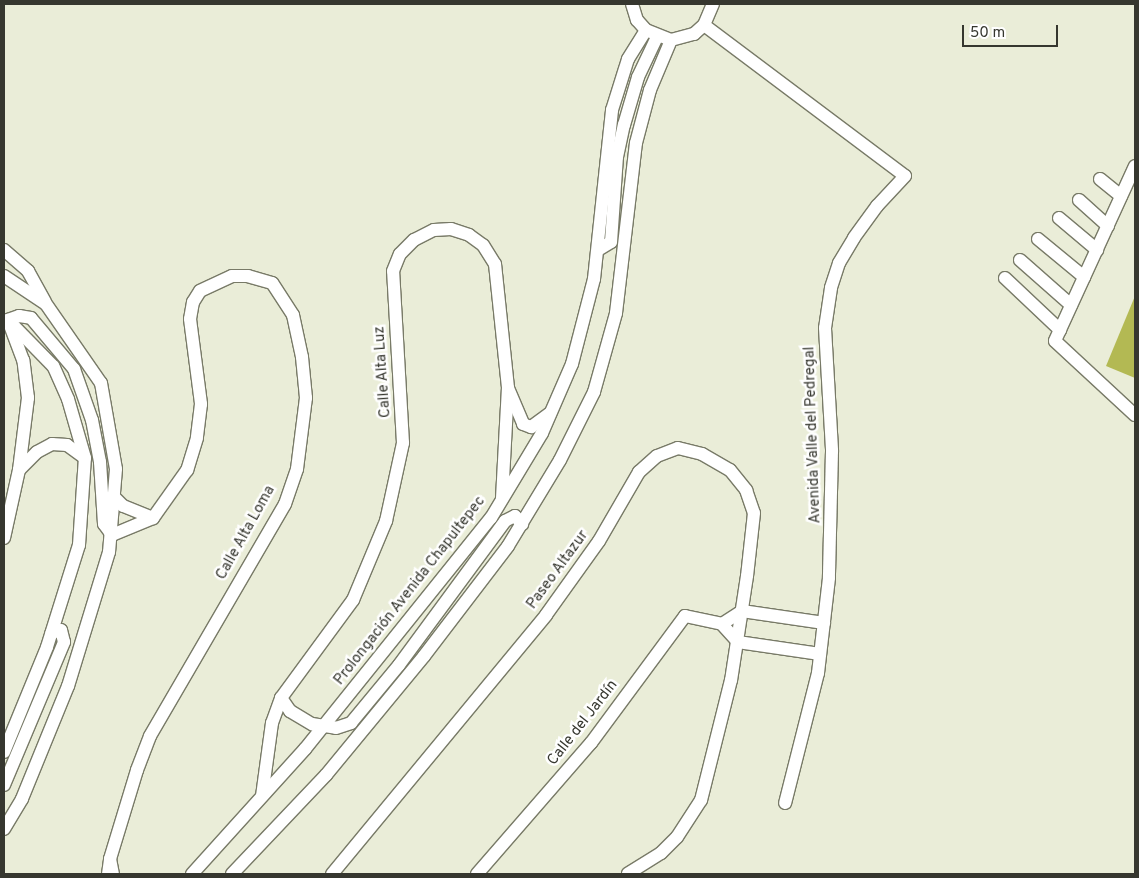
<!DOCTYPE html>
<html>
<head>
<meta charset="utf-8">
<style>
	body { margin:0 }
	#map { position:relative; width:1139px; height:878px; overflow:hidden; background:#eaedd8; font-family:Overpass,sans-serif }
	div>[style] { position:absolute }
	.building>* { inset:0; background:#b3b953 }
	.roads { filter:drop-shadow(1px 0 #787a67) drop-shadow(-1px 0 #787a67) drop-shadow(0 1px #787a67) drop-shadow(0 -1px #787a67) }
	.minor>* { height:12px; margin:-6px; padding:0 6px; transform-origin:6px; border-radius:6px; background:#fff }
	span { translate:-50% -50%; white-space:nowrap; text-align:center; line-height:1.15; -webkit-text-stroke:5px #fff; paint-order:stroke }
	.street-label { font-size:15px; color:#36372f }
	.frame { position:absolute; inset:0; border:5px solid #36372f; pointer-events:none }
	.scale { position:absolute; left:962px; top:25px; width:96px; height:22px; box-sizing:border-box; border:2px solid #36372f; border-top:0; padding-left:6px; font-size:15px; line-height:18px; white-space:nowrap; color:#36372f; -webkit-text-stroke:4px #fff; paint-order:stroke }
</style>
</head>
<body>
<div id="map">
	<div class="building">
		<i style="clip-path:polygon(1135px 296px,1135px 378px,1106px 366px)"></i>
	</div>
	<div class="roads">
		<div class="minor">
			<i style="left:632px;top:4px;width:17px;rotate:73deg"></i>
			<i style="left:637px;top:20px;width:13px;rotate:48deg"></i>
			<i style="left:646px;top:30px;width:27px;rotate:22deg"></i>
			<i style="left:671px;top:40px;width:24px;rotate:-15deg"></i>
			<i style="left:694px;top:34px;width:13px;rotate:-42deg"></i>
			<i style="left:704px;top:25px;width:23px;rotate:-67deg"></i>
			<i style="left:704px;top:25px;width:251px;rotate:36.9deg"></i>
			<i style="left:905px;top:176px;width:41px;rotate:133deg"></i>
			<i style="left:877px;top:206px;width:39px;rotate:126deg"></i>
			<i style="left:854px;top:238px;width:29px;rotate:121deg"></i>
			<i style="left:839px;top:263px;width:26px;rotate:108deg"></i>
			<i style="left:831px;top:288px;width:40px;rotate:98.5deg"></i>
			<i style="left:825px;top:328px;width:123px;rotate:86.7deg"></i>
			<i style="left:832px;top:451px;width:127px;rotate:91.4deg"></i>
			<i style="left:829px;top:578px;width:96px;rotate:96.6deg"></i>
			<i style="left:818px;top:673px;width:134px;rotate:104.2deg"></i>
			<i style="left:1135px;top:166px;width:192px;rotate:114.6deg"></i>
			<i style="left:1055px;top:341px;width:109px;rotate:42.8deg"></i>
			<i style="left:1100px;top:179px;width:27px;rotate:39deg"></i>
			<i style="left:1079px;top:200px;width:39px;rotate:42deg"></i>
			<i style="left:1059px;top:218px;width:50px;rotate:40.1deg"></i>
			<i style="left:1038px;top:239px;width:60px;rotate:39.6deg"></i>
			<i style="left:4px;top:250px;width:32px;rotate:41deg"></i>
			<i style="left:28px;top:271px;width:35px;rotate:61deg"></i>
			<i style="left:598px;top:250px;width:15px;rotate:-32deg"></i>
			<i style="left:611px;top:242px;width:85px;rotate:-86deg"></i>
			<i style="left:617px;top:157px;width:33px;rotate:-78deg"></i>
			<i style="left:624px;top:125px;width:50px;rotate:-73.7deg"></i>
			<i style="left:638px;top:77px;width:44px;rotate:-64.6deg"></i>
			<i style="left:1020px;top:260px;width:68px;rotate:41.4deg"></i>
			<i style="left:4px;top:276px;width:50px;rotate:33.7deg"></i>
			<i style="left:46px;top:304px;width:96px;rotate:55.2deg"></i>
			<i style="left:101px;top:383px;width:87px;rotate:80.1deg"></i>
			<i style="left:116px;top:469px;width:83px;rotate:94.8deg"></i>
			<i style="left:109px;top:552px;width:140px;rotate:107deg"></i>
			<i style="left:68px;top:686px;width:122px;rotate:112.2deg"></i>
			<i style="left:22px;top:799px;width:35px;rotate:121deg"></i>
			<i style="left:1005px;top:278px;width:76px;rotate:43.4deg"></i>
			<i style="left:19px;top:470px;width:25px;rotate:-45deg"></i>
			<i style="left:37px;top:452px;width:17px;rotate:-28deg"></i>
			<i style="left:52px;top:444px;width:15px;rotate:4deg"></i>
			<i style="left:67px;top:445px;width:22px;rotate:36deg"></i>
			<i style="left:502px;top:498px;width:110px;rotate:-86.9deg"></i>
			<i style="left:508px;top:388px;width:39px;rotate:67deg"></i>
			<i style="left:523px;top:424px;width:9px;rotate:21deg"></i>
			<i style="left:531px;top:427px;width:24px;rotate:-36deg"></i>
			<i style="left:4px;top:538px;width:70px;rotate:-77.6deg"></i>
			<i style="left:19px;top:470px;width:73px;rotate:-82.9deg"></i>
			<i style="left:28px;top:398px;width:38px;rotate:-97deg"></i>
			<i style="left:23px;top:360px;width:43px;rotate:-110.6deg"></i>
			<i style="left:8px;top:320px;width:12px;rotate:-20deg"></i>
			<i style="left:19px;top:316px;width:12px;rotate:9deg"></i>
			<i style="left:31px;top:318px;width:67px;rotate:49.9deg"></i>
			<i style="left:74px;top:369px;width:54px;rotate:70.6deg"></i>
			<i style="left:92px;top:420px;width:43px;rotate:79.2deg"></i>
			<i style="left:100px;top:462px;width:62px;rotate:86.3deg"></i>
			<i style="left:104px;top:524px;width:14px;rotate:54deg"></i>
			<i style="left:112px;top:535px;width:44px;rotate:-22.5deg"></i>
			<i style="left:153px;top:518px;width:32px;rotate:-158deg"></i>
			<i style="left:123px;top:506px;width:13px;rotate:-135deg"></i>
			<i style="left:820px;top:654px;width:83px;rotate:-171.7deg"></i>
			<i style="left:738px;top:642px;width:24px;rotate:-132deg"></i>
			<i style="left:722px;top:624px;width:24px;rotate:-33deg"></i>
			<i style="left:742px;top:611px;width:83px;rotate:8.3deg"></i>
			<i style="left:281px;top:698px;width:122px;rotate:-53.7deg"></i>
			<i style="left:353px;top:600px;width:86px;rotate:-67.3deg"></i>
			<i style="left:386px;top:521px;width:80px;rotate:-77.7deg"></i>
			<i style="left:403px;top:443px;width:172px;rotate:-93.3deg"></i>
			<i style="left:393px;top:271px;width:18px;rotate:-68deg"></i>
			<i style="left:400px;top:254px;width:20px;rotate:-45deg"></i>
			<i style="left:414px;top:240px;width:22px;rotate:-27deg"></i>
			<i style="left:434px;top:230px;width:17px;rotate:-3deg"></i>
			<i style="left:451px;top:229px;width:19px;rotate:18deg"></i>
			<i style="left:469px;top:235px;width:17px;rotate:36deg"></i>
			<i style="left:483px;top:245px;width:22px;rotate:58deg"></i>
			<i style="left:495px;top:264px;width:125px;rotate:84deg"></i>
			<i style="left:4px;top:752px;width:113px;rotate:-67.7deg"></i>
			<i style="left:47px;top:647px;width:107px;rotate:-72.6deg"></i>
			<i style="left:79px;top:545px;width:87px;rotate:-86.1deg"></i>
			<i style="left:85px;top:458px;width:61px;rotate:-106.1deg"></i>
			<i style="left:68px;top:399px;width:36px;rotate:-114deg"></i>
			<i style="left:53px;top:366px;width:62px;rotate:-134.3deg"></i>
			<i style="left:4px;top:785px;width:155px;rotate:-67.2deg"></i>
			<i style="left:64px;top:642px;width:12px;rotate:-104deg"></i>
			<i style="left:61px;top:630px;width:10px;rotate:163deg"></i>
			<i style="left:262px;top:796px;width:74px;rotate:-82.2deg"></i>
			<i style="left:272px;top:723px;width:27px;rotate:-70deg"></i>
			<i style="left:281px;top:698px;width:16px;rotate:55deg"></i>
			<i style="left:290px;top:711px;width:26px;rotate:31deg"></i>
			<i style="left:312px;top:724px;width:24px;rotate:9deg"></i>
			<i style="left:336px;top:728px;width:16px;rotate:-18deg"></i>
			<i style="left:351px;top:723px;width:75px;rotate:-50.4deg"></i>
			<i style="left:399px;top:665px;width:179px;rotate:-53.6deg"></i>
			<i style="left:505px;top:521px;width:11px;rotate:-27deg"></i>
			<i style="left:515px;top:516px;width:11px;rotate:49deg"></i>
			<i style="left:110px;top:859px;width:93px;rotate:-73.1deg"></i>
			<i style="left:137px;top:770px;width:36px;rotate:-69deg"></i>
			<i style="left:150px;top:736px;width:268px;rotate:-59.8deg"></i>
			<i style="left:285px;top:504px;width:37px;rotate:-71deg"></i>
			<i style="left:297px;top:469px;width:72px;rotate:-82.8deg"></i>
			<i style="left:306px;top:398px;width:41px;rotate:-95.6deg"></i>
			<i style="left:302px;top:357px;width:43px;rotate:-102.1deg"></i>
			<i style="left:293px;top:315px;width:38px;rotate:-123deg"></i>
			<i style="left:272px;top:283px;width:25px;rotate:-164deg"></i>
			<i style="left:248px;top:276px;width:16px;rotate:180deg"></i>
			<i style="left:232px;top:276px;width:35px;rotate:155deg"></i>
			<i style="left:200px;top:291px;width:13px;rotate:122deg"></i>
			<i style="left:193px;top:302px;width:17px;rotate:100deg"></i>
			<i style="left:190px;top:319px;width:86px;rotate:82.6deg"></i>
			<i style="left:201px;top:404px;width:34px;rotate:97deg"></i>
			<i style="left:197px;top:438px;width:34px;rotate:107deg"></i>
			<i style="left:187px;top:470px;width:59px;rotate:125.3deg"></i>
			<i style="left:108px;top:874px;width:15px;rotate:-82deg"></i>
			<i style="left:110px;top:859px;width:15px;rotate:79deg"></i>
			<i style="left:192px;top:874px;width:169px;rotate:-47.9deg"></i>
			<i style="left:305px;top:749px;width:297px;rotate:-51.2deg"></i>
			<i style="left:491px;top:518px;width:99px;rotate:-59deg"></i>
			<i style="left:542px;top:433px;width:75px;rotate:-66.5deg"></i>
			<i style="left:572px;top:364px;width:88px;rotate:-75.5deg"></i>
			<i style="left:594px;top:279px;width:170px;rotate:-83.9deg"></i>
			<i style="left:612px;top:110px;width:53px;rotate:-72.6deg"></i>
			<i style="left:628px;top:59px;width:34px;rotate:-58deg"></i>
			<i style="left:232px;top:874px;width:137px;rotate:-46.5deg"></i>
			<i style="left:326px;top:775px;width:154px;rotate:-50.5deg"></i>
			<i style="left:424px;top:656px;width:138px;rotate:-52.6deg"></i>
			<i style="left:508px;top:546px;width:100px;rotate:-58.8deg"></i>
			<i style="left:560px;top:460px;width:76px;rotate:-63.4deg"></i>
			<i style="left:594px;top:392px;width:82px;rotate:-74.4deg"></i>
			<i style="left:616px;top:313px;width:171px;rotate:-83.3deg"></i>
			<i style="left:636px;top:143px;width:55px;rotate:-75.2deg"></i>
			<i style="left:650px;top:90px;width:54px;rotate:-67.2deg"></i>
			<i style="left:332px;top:874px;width:336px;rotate:-50.4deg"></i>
			<i style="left:546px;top:615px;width:91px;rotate:-54.4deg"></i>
			<i style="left:599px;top:541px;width:80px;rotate:-59.9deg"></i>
			<i style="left:639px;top:472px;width:24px;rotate:-42deg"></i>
			<i style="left:657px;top:456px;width:22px;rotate:-21deg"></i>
			<i style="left:678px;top:448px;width:25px;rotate:14deg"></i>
			<i style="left:702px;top:454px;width:32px;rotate:30deg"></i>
			<i style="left:730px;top:470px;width:26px;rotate:51deg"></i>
			<i style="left:746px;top:490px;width:24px;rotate:71deg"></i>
			<i style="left:754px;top:513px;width:63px;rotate:96.3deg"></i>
			<i style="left:747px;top:576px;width:105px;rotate:98.7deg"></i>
			<i style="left:731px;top:680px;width:124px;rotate:104deg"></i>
			<i style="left:701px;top:800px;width:44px;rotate:123deg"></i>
			<i style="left:677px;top:837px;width:23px;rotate:135deg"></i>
			<i style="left:661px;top:853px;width:39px;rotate:148deg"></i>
			<i style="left:477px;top:874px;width:174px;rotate:-49deg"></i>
			<i style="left:591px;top:743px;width:158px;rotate:-53.5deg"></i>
			<i style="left:685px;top:616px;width:38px;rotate:12deg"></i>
		</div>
	</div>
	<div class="street-label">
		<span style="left:383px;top:372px;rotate:-94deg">Calle Alta Luz</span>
		<span style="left:813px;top:435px;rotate:-92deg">Avenida Valle del Pedregal</span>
		<span style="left:246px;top:533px;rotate:-61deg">Calle Alta Loma</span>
		<span style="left:558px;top:570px;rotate:-54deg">Paseo Altazur</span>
		<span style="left:410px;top:591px;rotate:-52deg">Prolongación Avenida Chapultepec</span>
		<span style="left:583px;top:723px;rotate:-52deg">Calle del Jardín</span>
	</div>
	<div class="frame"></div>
	<div class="scale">50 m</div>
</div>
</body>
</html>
